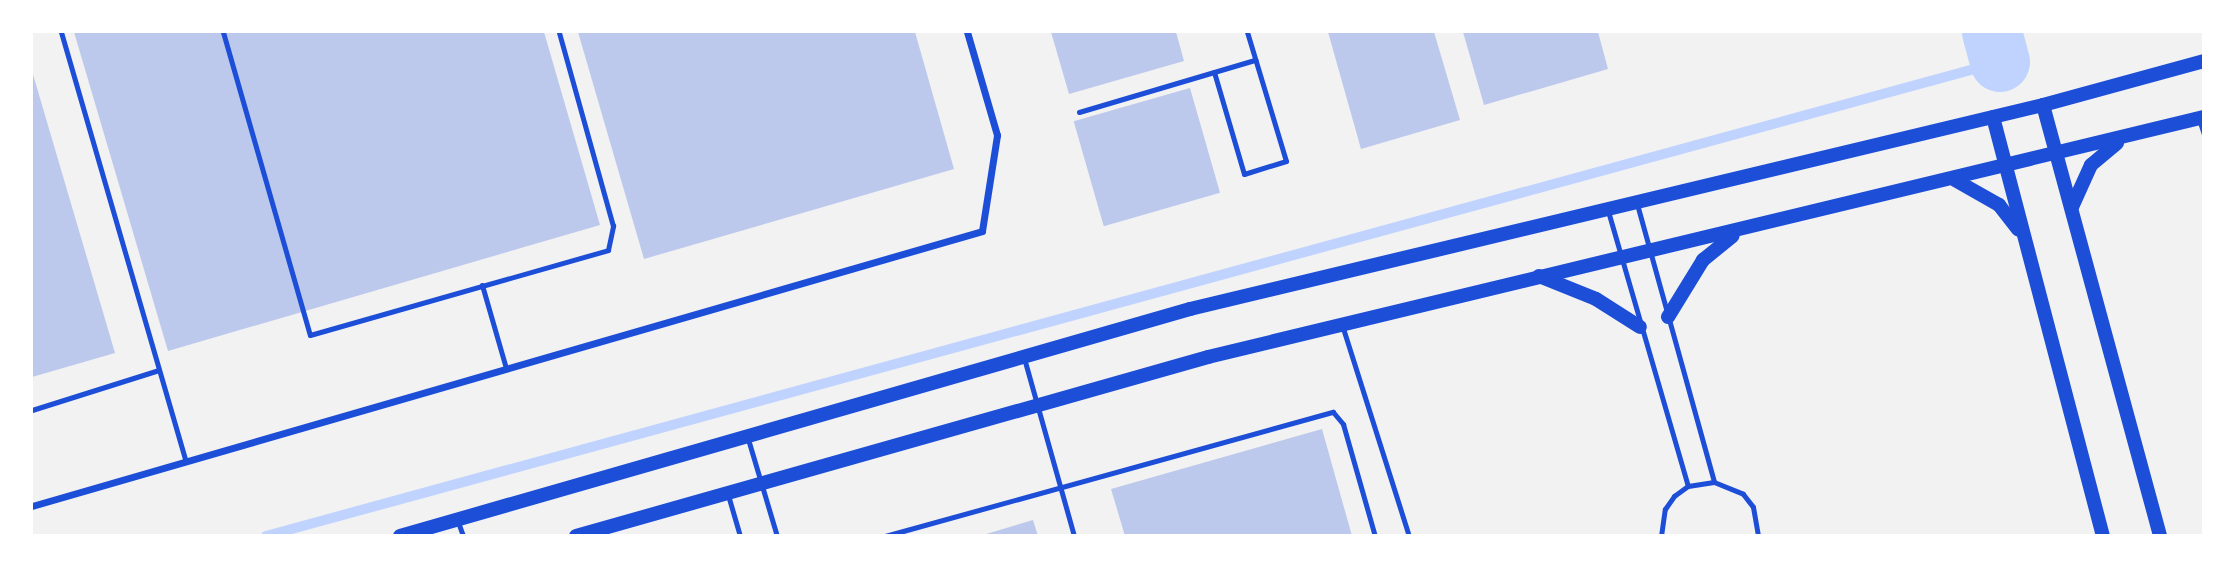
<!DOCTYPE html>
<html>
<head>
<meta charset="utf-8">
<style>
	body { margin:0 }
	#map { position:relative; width:2235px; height:567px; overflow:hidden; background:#f2f2f2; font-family:"Exo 2",sans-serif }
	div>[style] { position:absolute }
	.stream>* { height:10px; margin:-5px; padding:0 5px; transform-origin:5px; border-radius:5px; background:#bfd3fe }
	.river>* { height:60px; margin:-30px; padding:0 30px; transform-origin:30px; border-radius:30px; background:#bfd3fe }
	.building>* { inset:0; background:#bdc9ec; transform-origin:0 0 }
	.service>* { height:5px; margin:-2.5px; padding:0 2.5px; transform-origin:2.5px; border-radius:2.5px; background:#1d4ed8 }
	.minor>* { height:7px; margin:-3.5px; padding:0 3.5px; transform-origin:3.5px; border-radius:3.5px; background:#1d4ed8 }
	.secondary>* { height:14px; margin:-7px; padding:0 7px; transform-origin:7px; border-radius:7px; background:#1d4ed8 }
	span { translate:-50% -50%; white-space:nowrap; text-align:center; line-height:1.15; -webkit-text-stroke:7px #fff; paint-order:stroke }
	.frame { position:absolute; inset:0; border:33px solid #fff; pointer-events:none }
</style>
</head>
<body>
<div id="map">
	<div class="stream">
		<i style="left:266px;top:536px;width:1798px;rotate:-15.29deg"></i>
	</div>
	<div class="river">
		<i style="left:1992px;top:32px;width:31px;rotate:75deg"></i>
	</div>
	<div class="building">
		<i style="clip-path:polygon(74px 32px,544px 32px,600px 225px,168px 351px)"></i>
		<i style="clip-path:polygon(578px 32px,915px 32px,954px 169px,644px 259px)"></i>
		<i style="clip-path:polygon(1051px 32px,1176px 32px,1184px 61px,1069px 94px)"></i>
		<i style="clip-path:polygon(1328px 32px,1434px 32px,1460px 120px,1361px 149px)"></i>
		<i style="clip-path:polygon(1463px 32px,1598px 32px,1608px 69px,1484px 105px)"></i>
		<i style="clip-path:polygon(32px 71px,115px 353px,32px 377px)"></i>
		<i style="left:1190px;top:88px;width:109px;height:121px;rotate:74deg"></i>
		<i style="clip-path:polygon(1322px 429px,1352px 536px,1125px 536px,1111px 489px)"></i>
		<i style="clip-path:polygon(1033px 520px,1038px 536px,983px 536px,983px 535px)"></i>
	</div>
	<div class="service">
		<i style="left:61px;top:32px;width:447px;rotate:73.8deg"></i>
		<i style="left:223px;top:32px;width:315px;rotate:74deg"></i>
		<i style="left:310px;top:335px;width:310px;rotate:-15.9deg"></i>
		<i style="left:608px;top:250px;width:25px;rotate:-78deg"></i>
		<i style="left:613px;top:226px;width:201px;rotate:-105.6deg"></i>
		<i style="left:1214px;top:72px;width:106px;rotate:73.6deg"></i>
		<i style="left:1244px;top:174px;width:44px;rotate:-17.2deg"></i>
		<i style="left:1286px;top:161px;width:135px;rotate:-106.8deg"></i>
		<i style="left:1079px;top:112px;width:184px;rotate:-16.5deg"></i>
		<i style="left:2199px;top:119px;width:16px;rotate:72deg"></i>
		<i style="left:1637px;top:204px;width:288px;rotate:74.5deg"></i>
		<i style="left:1608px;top:211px;width:286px;rotate:73.8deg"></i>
		<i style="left:482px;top:285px;width:86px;rotate:73.9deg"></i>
		<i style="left:1342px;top:325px;width:221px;rotate:72.4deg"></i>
		<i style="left:1024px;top:358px;width:185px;rotate:74.3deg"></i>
		<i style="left:32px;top:410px;width:133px;rotate:-17.5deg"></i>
		<i style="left:748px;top:439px;width:101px;rotate:73.4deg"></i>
		<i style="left:728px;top:495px;width:43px;rotate:73.7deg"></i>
		<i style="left:458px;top:522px;width:15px;rotate:70deg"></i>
		<i style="left:885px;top:536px;width:465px;rotate:-15.5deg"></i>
		<i style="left:1333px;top:412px;width:16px;rotate:50deg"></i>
		<i style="left:1343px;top:424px;width:116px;rotate:74.1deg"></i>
		<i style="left:1661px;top:536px;width:27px;rotate:-82deg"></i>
		<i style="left:1665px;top:509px;width:16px;rotate:-55deg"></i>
		<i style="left:1674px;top:496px;width:17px;rotate:-36deg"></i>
		<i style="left:1688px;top:486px;width:26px;rotate:-9deg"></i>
		<i style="left:1714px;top:482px;width:31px;rotate:22deg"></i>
		<i style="left:1743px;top:494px;width:16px;rotate:52deg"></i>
		<i style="left:1753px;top:507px;width:29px;rotate:80deg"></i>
	</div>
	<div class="minor">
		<i style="left:32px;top:506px;width:989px;rotate:-16.14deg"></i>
		<i style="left:982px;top:231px;width:97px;rotate:-81.1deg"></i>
		<i style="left:997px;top:135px;width:107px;rotate:-106.2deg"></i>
	</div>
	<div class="secondary">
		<i style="left:2043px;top:105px;width:447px;rotate:74.8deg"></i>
		<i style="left:1993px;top:117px;width:433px;rotate:75.3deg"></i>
		<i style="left:1955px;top:180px;width:51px;rotate:29.6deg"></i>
		<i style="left:1999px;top:205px;width:31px;rotate:52deg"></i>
		<i style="left:2072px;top:207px;width:46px;rotate:-65.7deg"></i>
		<i style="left:2091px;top:165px;width:34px;rotate:-40deg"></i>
		<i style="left:1539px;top:276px;width:61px;rotate:22deg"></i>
		<i style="left:1596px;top:299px;width:52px;rotate:32.5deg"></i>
		<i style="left:1668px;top:317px;width:67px;rotate:-58.4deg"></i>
		<i style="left:1703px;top:260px;width:38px;rotate:-39deg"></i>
		<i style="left:400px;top:536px;width:822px;rotate:-16.03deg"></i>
		<i style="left:1190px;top:309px;width:877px;rotate:-13.45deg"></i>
		<i style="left:2043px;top:105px;width:167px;rotate:-15.3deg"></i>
		<i style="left:576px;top:536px;width:657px;rotate:-15.81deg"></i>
		<i style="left:1208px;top:357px;width:1025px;rotate:-13.55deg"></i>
	</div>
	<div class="frame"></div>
</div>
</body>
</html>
